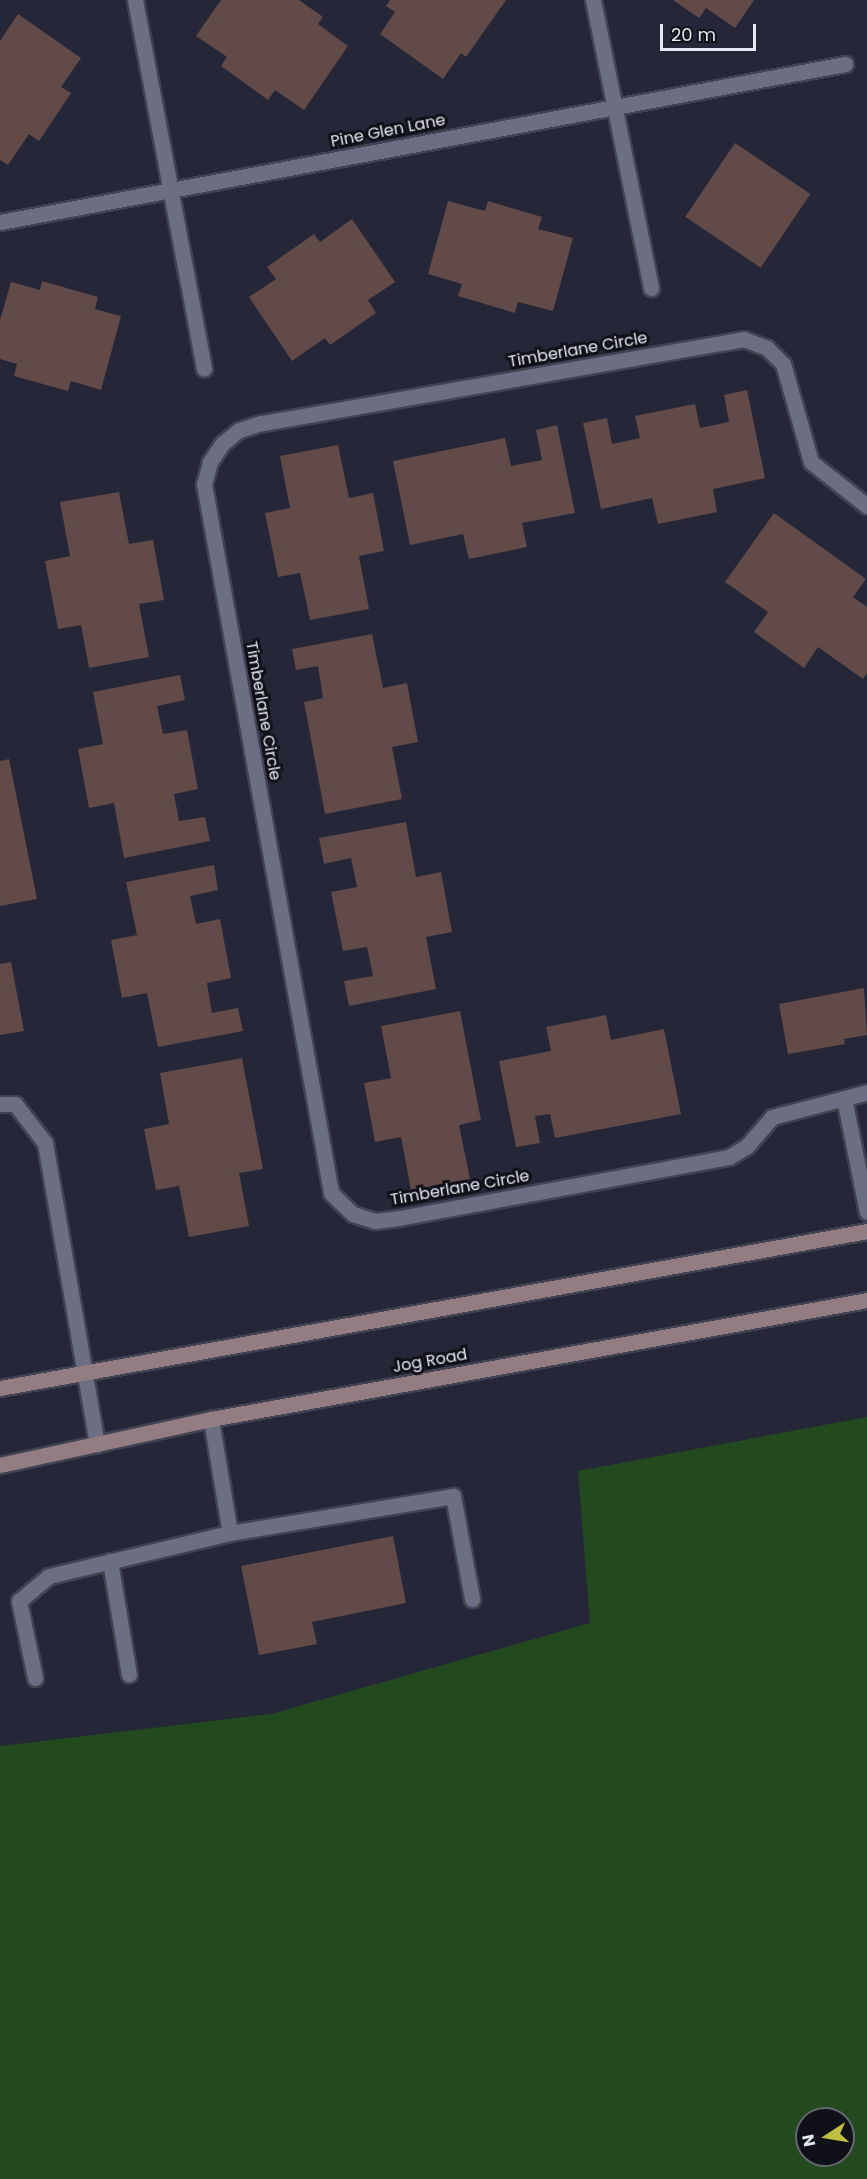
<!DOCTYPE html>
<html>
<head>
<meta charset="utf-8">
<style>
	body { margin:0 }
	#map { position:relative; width:867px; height:2179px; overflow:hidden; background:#252738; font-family:Poppins,sans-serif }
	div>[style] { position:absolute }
	.green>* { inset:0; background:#23491e }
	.building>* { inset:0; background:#614a48; transform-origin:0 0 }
	.roads { filter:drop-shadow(2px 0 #414352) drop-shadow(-2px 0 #414352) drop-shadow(0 2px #414352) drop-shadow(0 -2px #414352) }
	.service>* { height:15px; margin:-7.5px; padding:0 7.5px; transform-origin:7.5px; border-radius:7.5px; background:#6c6f83 }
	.minor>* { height:15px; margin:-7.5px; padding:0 7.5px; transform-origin:7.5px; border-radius:7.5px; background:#6c6f83 }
	.secondary>* { height:15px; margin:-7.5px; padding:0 7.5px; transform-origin:7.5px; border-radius:7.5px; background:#937d83 }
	span { translate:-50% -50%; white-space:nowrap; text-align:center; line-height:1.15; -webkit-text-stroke:6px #101118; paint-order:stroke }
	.street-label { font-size:16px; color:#e4e6f2 }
	.north { position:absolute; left:795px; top:2107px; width:60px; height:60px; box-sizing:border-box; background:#101118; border:2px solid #65666f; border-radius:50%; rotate:258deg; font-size:16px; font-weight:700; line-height:24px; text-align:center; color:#e4e6f2 }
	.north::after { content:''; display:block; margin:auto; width:21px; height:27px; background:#c1bd40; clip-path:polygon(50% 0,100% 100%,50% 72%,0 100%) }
	.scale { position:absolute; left:660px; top:24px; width:96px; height:27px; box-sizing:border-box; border:3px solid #e4e6f2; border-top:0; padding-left:8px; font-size:18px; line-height:21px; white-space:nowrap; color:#e4e6f2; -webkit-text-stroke:4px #101118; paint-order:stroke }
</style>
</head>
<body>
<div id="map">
	<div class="green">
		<i style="clip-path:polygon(evenodd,867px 1417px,867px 2179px,0 2179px,0 1746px,271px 1714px,590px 1623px,578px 1471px,867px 1417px,807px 2119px,843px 2119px,843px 2155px,807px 2155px,807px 2119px)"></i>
	</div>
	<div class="building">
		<i style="clip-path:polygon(221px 0,299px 0,323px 17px,318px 24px,348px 46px,304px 110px,275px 90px,268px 100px,221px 66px,227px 57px,196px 36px)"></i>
		<i style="clip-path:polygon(390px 0,506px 0,466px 57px,461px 53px,443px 79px,380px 34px,395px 12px,386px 6px)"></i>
		<i style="clip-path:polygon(673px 0,754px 0,735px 28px,706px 8px,699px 18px)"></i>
		<i style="clip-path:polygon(18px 14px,81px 58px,61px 87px,71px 93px,39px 141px,29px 134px,8px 165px,0 160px,0 41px)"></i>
		<i style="left:735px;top:143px;width:91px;height:89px;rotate:34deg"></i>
		<i style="clip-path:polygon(448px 201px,485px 211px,488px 201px,542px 217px,538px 229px,573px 238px,553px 311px,518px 302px,515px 313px,458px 296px,462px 284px,428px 274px)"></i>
		<i style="clip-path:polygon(352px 219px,395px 282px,368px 300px,376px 313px,330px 345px,325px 338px,292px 361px,249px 297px,276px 279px,267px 267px,314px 234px,320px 242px)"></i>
		<i style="clip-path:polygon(42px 281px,98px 297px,95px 309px,121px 316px,101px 390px,71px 381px,68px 391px,14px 376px,17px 364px,0 359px,0 320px,11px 282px,40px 290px)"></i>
		<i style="clip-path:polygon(747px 390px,765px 478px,713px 489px,717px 512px,658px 524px,652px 498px,601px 509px,583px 423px,607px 418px,612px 444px,640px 438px,635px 416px,695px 404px,700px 428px,729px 422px,724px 395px)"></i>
		<i style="clip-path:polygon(557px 425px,575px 513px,522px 523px,527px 547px,469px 559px,463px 534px,410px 545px,393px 461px,505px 438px,511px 466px,542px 460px,536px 430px)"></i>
		<i style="clip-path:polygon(338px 445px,349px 498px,373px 493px,384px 551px,359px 556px,369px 609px,310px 620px,300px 573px,278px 577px,265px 513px,290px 508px,280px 456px)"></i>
		<i style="clip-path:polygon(119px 492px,129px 544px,153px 540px,164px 600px,139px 604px,149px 657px,89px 668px,81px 625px,58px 629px,45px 561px,70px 556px,60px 502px)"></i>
		<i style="clip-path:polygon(774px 513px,866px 579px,853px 597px,867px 607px,867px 673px,863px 679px,818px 647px,804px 668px,754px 632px,768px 612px,725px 582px)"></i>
		<i style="clip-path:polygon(372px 634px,383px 688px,407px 683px,418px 742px,392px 747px,402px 799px,325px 814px,304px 702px,323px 698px,318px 666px,296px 670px,292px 649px)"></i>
		<i style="clip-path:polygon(180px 675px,185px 700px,157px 706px,163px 734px,187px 730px,198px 789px,174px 794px,179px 821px,205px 817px,210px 841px,124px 858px,114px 803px,89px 808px,78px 749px,103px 744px,93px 692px)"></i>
		<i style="clip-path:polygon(9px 759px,37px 899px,0 906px,0 761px)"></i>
		<i style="clip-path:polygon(406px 822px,416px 877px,441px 872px,452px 932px,426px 937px,436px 989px,349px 1006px,344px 981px,373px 976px,367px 947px,343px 951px,331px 892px,357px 887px,351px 858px,324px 864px,319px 838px)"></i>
		<i style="clip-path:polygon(214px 865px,218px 890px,190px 896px,196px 924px,220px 919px,231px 978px,207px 983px,212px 1013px,238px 1008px,243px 1031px,158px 1047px,147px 993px,122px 998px,111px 940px,137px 935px,126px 882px)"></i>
		<i style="clip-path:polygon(11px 962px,24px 1031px,0 1035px,0 964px)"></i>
		<i style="clip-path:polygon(864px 988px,867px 1035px,844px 1039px,845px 1044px,788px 1054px,779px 1004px)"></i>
		<i style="clip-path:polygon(460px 1011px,481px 1120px,459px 1125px,470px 1179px,411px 1190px,401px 1137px,375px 1142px,364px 1083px,391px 1078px,381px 1026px)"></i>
		<i style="clip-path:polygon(606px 1015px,611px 1040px,664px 1029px,681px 1114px,555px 1138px,550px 1114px,535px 1116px,540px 1143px,516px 1147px,499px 1061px,551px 1051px,546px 1027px)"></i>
		<i style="clip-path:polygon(242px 1058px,263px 1169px,239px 1173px,249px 1226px,189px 1237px,179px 1186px,156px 1190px,144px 1129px,169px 1124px,160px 1073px)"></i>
		<i style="clip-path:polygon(393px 1536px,406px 1603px,312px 1622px,317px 1644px,259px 1655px,241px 1566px)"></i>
	</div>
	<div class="roads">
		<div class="service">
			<i style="left:0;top:1104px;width:15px"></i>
			<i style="left:15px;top:1104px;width:49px;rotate:52.4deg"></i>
			<i style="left:45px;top:1143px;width:306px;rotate:80.2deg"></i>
			<i style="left:230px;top:1533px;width:226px;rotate:-9.4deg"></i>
			<i style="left:453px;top:1496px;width:105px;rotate:79.5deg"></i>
			<i style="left:110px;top:1561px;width:115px;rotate:80.5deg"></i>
			<i style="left:35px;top:1678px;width:79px;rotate:-101.7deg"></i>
			<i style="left:19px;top:1601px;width:39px;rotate:-40deg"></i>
			<i style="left:49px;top:1576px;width:186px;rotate:-13.4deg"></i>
			<i style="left:230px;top:1533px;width:116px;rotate:-99.5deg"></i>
		</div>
		<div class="minor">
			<i style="left:135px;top:0;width:375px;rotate:79.4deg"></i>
			<i style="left:593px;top:0;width:294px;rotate:78.6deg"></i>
			<i style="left:0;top:222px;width:860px;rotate:-10.59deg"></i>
			<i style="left:867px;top:506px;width:71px;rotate:-141.8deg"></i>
			<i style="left:811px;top:462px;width:102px;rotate:-105.9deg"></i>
			<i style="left:783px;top:364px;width:23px;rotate:-135deg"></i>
			<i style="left:767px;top:348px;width:25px;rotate:-159deg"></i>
			<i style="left:744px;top:339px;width:490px;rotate:170.1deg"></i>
			<i style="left:261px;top:423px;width:23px;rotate:162deg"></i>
			<i style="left:239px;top:430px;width:22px;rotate:141deg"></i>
			<i style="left:222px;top:444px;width:22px;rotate:124deg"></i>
			<i style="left:210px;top:462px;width:23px;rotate:105deg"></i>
			<i style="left:204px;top:484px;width:720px;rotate:79.84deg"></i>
			<i style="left:331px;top:1193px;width:30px;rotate:44deg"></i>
			<i style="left:353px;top:1214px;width:23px;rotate:18deg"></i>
			<i style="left:375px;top:1221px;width:24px;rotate:-7deg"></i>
			<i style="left:399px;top:1218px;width:336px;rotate:-10.5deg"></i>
			<i style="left:729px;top:1157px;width:21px;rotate:-31deg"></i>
			<i style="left:747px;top:1146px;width:38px;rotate:-49deg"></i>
			<i style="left:772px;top:1117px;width:98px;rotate:-14.7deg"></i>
			<i style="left:844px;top:1098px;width:116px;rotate:78.6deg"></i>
		</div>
		<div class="secondary">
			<i style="left:0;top:1388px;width:881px;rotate:-10.26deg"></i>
			<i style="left:0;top:1465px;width:216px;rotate:-12.3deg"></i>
			<i style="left:211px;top:1419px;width:667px;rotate:-10.28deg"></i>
		</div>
	</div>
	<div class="street-label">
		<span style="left:388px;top:131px;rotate:-11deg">Pine Glen Lane</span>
		<span style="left:578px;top:350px;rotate:-10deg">Timberlane Circle</span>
		<span style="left:263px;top:711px;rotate:80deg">Timberlane Circle</span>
		<span style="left:460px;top:1188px;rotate:-10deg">Timberlane Circle</span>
		<span style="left:430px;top:1361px;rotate:-10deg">Jog Road</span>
	</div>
	<div class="north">N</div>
	<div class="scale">20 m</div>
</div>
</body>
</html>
